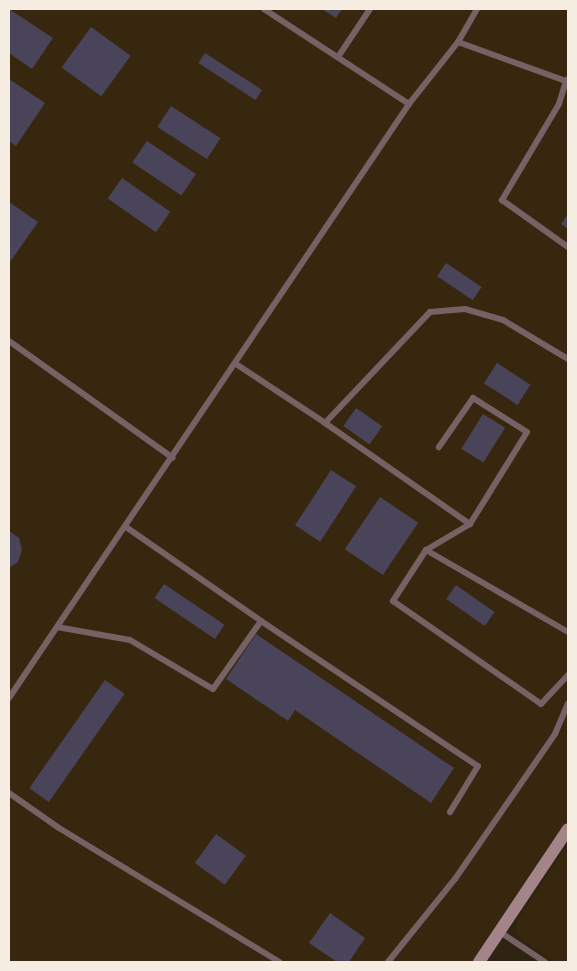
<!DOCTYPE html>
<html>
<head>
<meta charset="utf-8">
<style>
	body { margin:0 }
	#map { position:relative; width:577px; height:971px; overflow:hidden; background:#2f2312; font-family:"Fira Sans",sans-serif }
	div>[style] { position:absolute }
	.built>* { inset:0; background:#37270f }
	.building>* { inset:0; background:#494459; transform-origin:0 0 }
	.lane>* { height:6px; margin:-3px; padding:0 3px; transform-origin:3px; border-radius:3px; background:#766265 }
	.secondary>* { height:12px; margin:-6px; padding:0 6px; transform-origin:6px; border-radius:6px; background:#a38589 }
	span { translate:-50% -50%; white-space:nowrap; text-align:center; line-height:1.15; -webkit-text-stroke:4.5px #2f2312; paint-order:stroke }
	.frame { position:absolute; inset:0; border:10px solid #f5ede2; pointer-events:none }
</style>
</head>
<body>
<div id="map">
	<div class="built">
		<i style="clip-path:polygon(9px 9px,568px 9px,568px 819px,472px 962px,9px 962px)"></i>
		<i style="clip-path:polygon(568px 844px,568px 962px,555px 962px,521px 939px,516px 930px,517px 921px)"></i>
	</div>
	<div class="building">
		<i style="clip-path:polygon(9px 9px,53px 38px,32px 69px,9px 53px)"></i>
		<i style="clip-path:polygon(322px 9px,342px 9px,336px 18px)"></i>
		<i style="left:91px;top:27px;width:49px;height:50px;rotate:36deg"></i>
		<i style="left:205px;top:53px;width:68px;height:12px;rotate:33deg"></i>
		<i style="clip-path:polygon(9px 79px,45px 103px,16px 146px,9px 141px)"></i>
		<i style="left:171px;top:106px;width:59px;height:25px;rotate:33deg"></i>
		<i style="left:147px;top:141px;width:59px;height:26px;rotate:34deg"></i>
		<i style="left:122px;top:178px;width:59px;height:25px;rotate:35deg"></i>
		<i style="clip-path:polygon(9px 202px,38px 222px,10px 262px,9px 261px)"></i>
		<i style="clip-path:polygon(568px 214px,568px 229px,561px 224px)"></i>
		<i style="left:446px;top:263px;width:43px;height:16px;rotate:34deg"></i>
		<i style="left:497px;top:363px;width:40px;height:24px;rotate:33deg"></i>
		<i style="left:356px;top:408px;width:32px;height:22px;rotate:35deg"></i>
		<i style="left:483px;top:414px;width:26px;height:41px;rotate:32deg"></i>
		<i style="left:331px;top:470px;width:30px;height:66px;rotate:33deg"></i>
		<i style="left:380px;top:497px;width:46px;height:63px;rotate:34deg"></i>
		<i style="clip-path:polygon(9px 531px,19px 538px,22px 550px,18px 562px,9px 568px)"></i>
		<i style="left:164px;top:584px;width:73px;height:17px;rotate:34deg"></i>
		<i style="left:456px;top:585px;width:47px;height:17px;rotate:35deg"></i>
		<i style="clip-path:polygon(256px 634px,454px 768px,431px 803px,295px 710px,288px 721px,226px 679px)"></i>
		<i style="left:105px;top:680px;width:24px;height:132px;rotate:35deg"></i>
		<i style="left:216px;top:834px;width:37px;height:36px;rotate:36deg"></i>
		<i style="clip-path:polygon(330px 913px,365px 938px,349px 962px,337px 962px,309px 943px)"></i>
	</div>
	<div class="lane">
		<i style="left:458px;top:42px;width:115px;rotate:19.9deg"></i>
		<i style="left:566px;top:81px;width:3px;rotate:-45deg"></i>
		<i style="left:338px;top:57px;width:58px;rotate:-56.3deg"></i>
		<i style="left:566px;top:81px;width:24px;rotate:107deg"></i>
		<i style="left:559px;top:104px;width:112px;rotate:120.7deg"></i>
		<i style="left:502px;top:200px;width:81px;rotate:35.5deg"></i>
		<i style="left:409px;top:104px;width:79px;rotate:-51.7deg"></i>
		<i style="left:458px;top:42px;width:38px;rotate:-60deg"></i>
		<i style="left:9px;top:341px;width:201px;rotate:35.5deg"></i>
		<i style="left:236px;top:364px;width:107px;rotate:33.5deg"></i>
		<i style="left:325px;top:423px;width:153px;rotate:-46.6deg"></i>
		<i style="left:430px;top:312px;width:35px;rotate:-5deg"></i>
		<i style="left:465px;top:309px;width:40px;rotate:16deg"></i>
		<i style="left:503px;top:320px;width:76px;rotate:31deg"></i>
		<i style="left:325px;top:423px;width:177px;rotate:34.9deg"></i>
		<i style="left:470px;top:524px;width:108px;rotate:-58.2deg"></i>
		<i style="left:527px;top:432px;width:64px;rotate:-147.8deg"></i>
		<i style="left:473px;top:398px;width:60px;rotate:124.8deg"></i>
		<i style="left:470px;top:524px;width:51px;rotate:149.4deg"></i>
		<i style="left:426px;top:550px;width:61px;rotate:122.9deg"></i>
		<i style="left:393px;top:601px;width:180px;rotate:34.8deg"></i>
		<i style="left:541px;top:704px;width:40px;rotate:-47deg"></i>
		<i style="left:126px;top:527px;width:165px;rotate:34.8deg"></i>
		<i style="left:426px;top:550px;width:164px;rotate:30deg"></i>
		<i style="left:57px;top:627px;width:74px;rotate:10.1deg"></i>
		<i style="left:130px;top:640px;width:96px;rotate:30.6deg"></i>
		<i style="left:213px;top:689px;width:83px;rotate:-54.8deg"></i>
		<i style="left:261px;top:621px;width:261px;rotate:33.8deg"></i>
		<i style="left:478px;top:766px;width:54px;rotate:121.3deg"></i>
		<i style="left:9px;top:698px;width:716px;rotate:-56.04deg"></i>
		<i style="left:409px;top:104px;width:173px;rotate:-146.8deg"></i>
		<i style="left:9px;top:793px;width:61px;rotate:35deg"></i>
		<i style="left:59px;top:828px;width:258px;rotate:31.3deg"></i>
		<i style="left:500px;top:932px;width:54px;rotate:33.7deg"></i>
		<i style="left:388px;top:962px;width:107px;rotate:-51.1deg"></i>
		<i style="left:455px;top:879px;width:176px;rotate:-55.4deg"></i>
		<i style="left:555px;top:734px;width:33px;rotate:-67deg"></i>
	</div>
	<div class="secondary">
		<i style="left:479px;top:962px;width:160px;rotate:-56.2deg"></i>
	</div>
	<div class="frame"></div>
</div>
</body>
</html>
